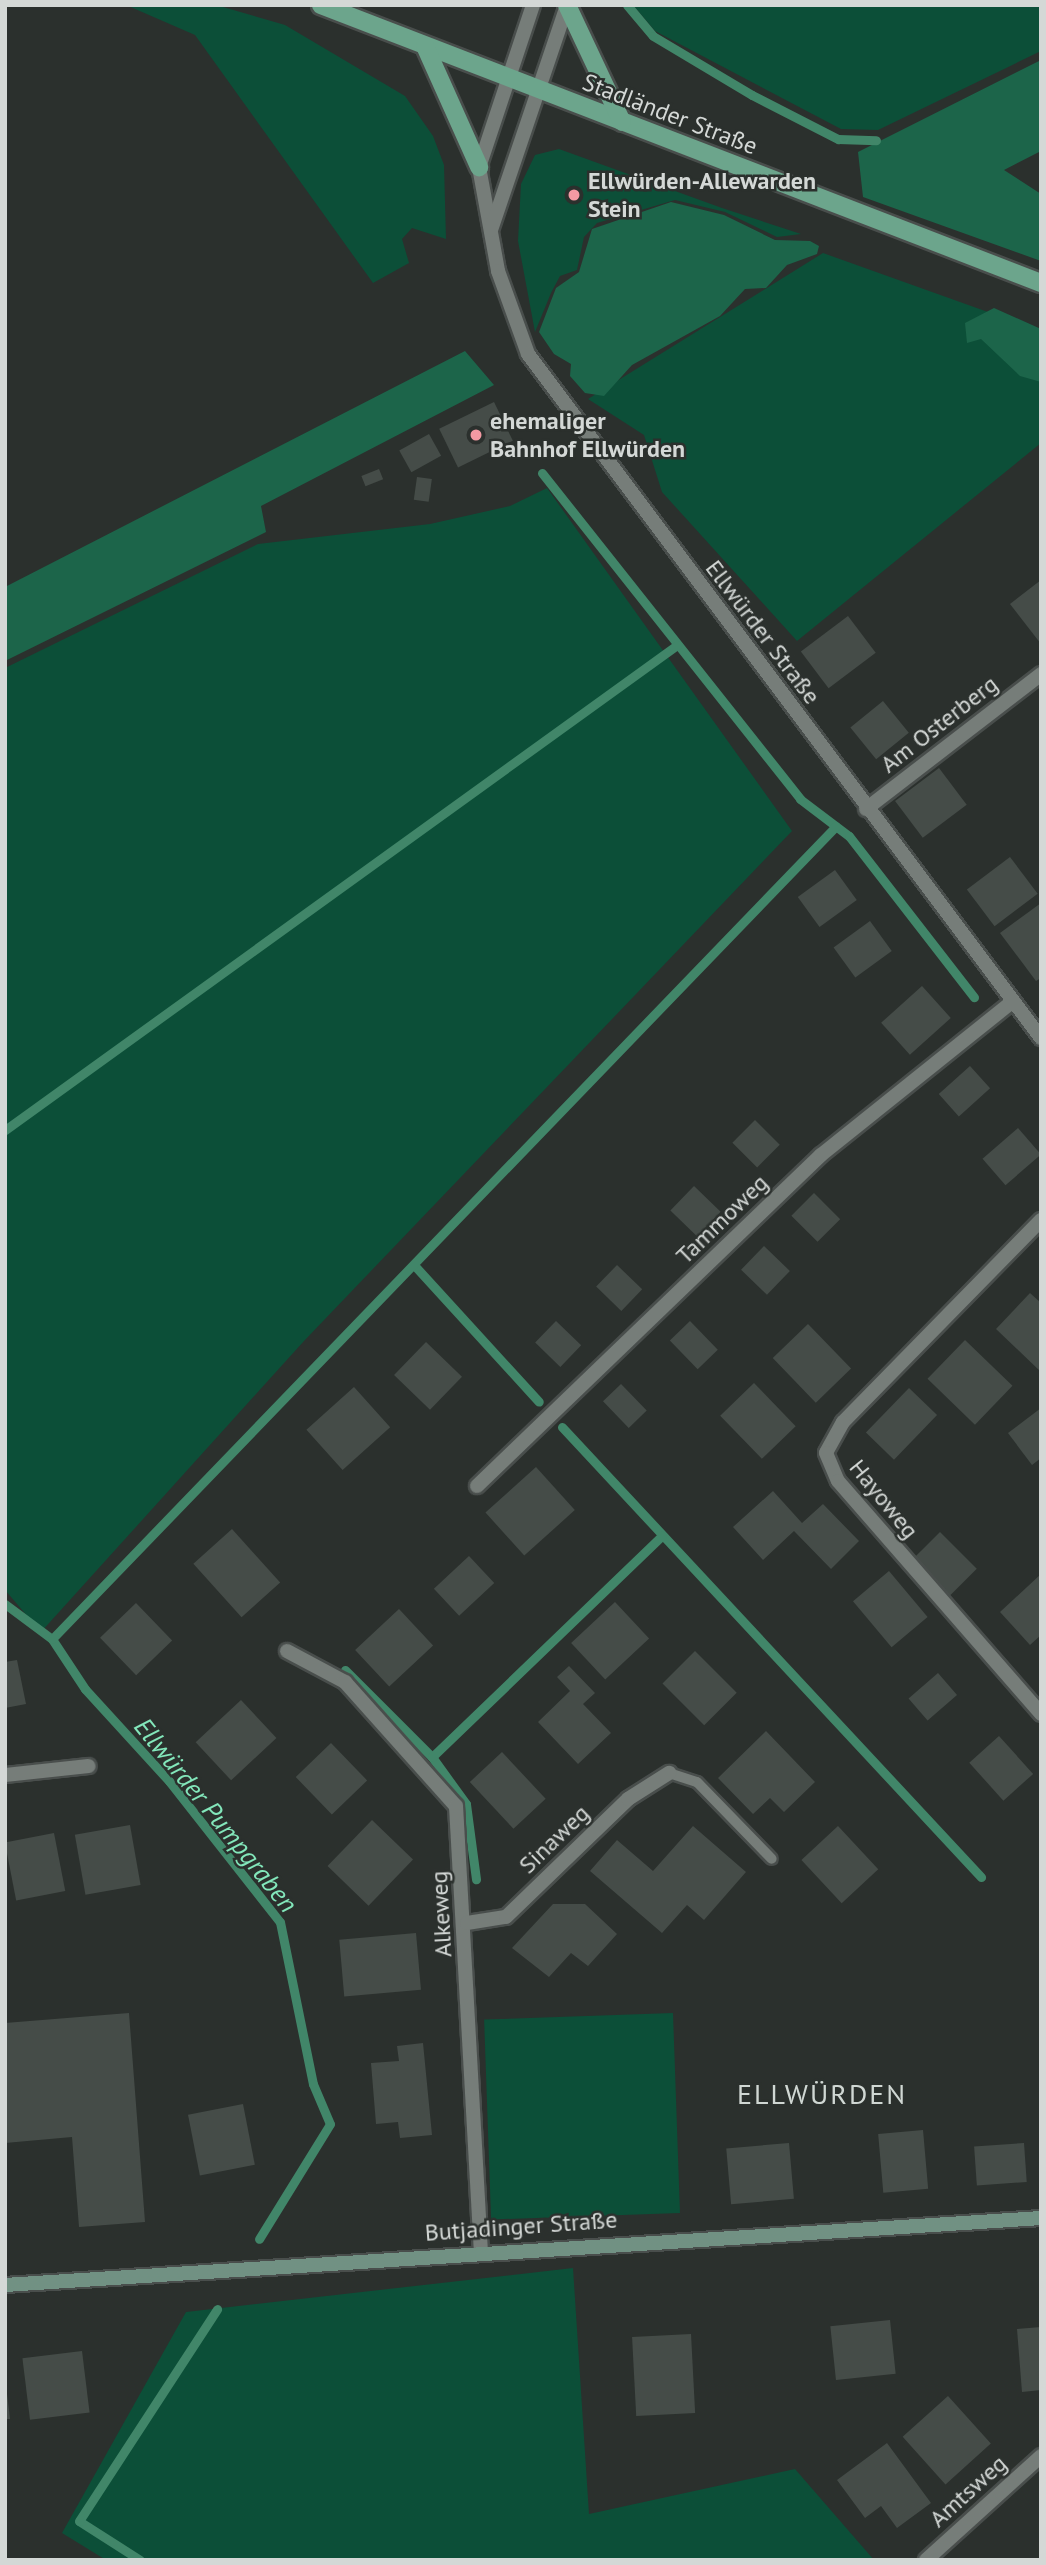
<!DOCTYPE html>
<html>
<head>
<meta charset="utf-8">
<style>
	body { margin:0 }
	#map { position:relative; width:1046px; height:2565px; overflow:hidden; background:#2b302d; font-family:"PT Sans",sans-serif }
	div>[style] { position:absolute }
	.green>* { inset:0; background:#0c4f38; transform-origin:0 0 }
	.forest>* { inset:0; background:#1c654a }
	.stream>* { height:9px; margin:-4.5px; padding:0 4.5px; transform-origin:4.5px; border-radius:4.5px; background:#418669 }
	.building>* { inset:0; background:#454c48; transform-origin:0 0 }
	.roads { filter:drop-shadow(2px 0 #494e4c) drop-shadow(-2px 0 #494e4c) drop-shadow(0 2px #494e4c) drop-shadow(0 -2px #494e4c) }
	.service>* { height:10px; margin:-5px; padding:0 5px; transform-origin:5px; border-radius:5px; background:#767d79 }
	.minor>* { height:14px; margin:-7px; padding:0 7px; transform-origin:7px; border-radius:7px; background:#767d79 }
	.tertiary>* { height:14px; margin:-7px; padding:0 7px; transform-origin:7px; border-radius:7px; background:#767d79 }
	.secondary>* { height:14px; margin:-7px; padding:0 7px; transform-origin:7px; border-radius:7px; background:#719183 }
	.primary>* { height:18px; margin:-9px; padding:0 9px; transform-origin:9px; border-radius:9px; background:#6ca58c }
	.dots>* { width:19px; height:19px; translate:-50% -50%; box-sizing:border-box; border:4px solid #2b302d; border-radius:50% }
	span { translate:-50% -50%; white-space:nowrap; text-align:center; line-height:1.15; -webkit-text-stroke:5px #2b302d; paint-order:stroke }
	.street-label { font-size:24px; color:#d4d8d6 }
	.poi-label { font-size:24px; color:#d4d8d6; font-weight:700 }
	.left { translate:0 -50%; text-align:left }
	.water-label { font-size:26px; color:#83e7bb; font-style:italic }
	.quarter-label { font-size:28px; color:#d0d7d3; letter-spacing:2px }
	.frame { position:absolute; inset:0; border:7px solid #d4d8d6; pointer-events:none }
</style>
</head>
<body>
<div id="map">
	<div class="green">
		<i style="clip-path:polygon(126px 5px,216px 5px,285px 25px,405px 96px,433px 136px,444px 165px,446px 239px,412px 228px,402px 239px,409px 263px,373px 283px,195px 35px)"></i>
		<i style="clip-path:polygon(633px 5px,1041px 5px,1041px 51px,878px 130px,841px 129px,655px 31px)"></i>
		<i style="clip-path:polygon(559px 149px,722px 208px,801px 234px,777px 237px,725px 212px,675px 200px,597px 223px,584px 237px,577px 270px,560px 276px,551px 293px,535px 332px,518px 241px,521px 184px,535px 155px)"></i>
		<i style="clip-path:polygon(823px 253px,1041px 331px,1041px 443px,797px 641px,662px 492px,644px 435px,588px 399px)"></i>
		<i style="clip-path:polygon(547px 488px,792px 831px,304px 1341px,41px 1632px,5px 1590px,5px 668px,258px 544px,430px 524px,510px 506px)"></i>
		<i style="left:673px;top:2013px;width:200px;height:189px;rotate:88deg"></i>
		<i style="clip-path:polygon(573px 2268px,589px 2514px,795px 2469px,874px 2560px,106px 2560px,62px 2533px,186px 2312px)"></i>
	</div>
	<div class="forest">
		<i style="clip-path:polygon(1041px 60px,1041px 151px,1004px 170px,1041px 194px,1041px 261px,863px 197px,858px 152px)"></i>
		<i style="clip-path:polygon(671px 202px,724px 215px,775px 240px,810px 241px,819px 246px,817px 254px,787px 265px,766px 288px,745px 289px,720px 316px,632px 365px,604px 396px,585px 393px,570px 376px,571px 364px,554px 354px,539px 332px,556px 288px,579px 272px,592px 229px)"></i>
		<i style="clip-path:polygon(994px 308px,1041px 329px,1041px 382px,1020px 376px,981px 339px,967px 343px,965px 323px)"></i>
		<i style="clip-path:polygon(465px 351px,494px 385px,261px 506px,266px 532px,5px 661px,5px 587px)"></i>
	</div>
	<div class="stream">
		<i style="left:627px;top:5px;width:40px;rotate:50deg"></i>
		<i style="left:653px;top:36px;width:115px;rotate:30.8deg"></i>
		<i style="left:752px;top:95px;width:97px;rotate:27.1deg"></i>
		<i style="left:838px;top:139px;width:38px;rotate:2deg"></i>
		<i style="left:542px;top:473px;width:416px;rotate:51.6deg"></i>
		<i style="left:800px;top:799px;width:61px;rotate:37.1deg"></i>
		<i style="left:849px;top:836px;width:204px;rotate:52.2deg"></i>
		<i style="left:5px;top:1130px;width:829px;rotate:-35.82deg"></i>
		<i style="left:414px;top:1265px;width:185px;rotate:47.6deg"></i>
		<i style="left:562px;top:1427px;width:615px;rotate:47.04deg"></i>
		<i style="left:5px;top:1604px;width:59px;rotate:36.7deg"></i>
		<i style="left:52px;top:1639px;width:60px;rotate:56.6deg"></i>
		<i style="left:85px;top:1689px;width:125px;rotate:47.6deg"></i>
		<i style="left:169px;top:1781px;width:179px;rotate:51.8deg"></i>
		<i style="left:280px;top:1922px;width:165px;rotate:78.5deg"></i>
		<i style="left:313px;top:2084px;width:43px;rotate:67deg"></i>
		<i style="left:330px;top:2124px;width:135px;rotate:121.7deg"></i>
		<i style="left:52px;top:1639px;width:1129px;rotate:-46.04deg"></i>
		<i style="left:345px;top:1670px;width:123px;rotate:45deg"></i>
		<i style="left:432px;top:1757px;width:58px;rotate:54.1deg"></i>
		<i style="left:466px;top:1804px;width:76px;rotate:82.4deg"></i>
		<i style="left:432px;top:1757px;width:319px;rotate:-43.9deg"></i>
		<i style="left:140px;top:2560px;width:72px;rotate:-147.4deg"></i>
		<i style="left:79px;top:2521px;width:253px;rotate:-56.9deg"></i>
	</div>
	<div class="building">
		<i style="left:494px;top:402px;width:43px;height:61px;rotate:64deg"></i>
		<i style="left:429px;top:434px;width:25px;height:34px;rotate:61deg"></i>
		<i style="left:379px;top:469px;width:11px;height:19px;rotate:68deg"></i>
		<i style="left:417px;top:477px;width:15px;height:23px;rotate:8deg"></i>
		<i style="clip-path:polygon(1041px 580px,1041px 644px,1010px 604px)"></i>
		<i style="left:848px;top:616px;width:46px;height:59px;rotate:53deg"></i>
		<i style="left:883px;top:701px;width:41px;height:42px;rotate:51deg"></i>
		<i style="left:939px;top:768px;width:46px;height:55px;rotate:53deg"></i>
		<i style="left:1010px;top:857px;width:46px;height:54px;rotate:53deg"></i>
		<i style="left:835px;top:870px;width:37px;height:46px;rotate:54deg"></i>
		<i style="clip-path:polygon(1041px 903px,1041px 978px,1036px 981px,1000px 933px)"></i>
		<i style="left:870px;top:921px;width:37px;height:45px;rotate:54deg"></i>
		<i style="left:922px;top:986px;width:43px;height:55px;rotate:48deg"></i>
		<i style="left:970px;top:1066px;width:30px;height:42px;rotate:48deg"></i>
		<i style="left:755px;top:1120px;width:35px;height:32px;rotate:45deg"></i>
		<i style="left:1018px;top:1128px;width:35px;height:47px;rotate:49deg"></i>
		<i style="left:694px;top:1186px;width:37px;height:34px;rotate:44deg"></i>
		<i style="left:814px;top:1193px;width:37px;height:32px;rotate:45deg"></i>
		<i style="left:764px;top:1246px;width:36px;height:33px;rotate:44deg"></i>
		<i style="left:617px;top:1265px;width:35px;height:30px;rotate:44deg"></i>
		<i style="clip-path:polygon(1030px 1293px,1041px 1303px,1041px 1372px,996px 1329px)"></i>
		<i style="left:556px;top:1321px;width:35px;height:30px;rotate:44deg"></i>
		<i style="left:690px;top:1321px;width:40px;height:28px;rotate:46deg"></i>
		<i style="left:808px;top:1324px;width:62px;height:49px;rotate:46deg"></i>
		<i style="left:965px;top:1340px;width:66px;height:54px;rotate:44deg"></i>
		<i style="left:426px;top:1342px;width:50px;height:46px;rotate:44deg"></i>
		<i style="left:754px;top:1383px;width:60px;height:47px;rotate:46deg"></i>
		<i style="left:621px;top:1384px;width:37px;height:25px;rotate:46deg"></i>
		<i style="left:354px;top:1387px;width:54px;height:64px;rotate:48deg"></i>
		<i style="left:909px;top:1388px;width:39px;height:62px;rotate:44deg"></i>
		<i style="clip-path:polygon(1041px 1408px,1041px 1458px,1032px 1465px,1008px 1433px)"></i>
		<i style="left:536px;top:1467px;width:58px;height:68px;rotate:48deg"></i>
		<i style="clip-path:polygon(773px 1491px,802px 1523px,823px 1504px,859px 1541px,831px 1569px,794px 1531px,763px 1560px,733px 1527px)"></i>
		<i style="left:232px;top:1529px;width:72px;height:52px;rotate:48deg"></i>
		<i style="left:940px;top:1532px;width:52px;height:40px;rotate:45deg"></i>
		<i style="left:469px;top:1556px;width:37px;height:48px;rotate:47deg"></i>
		<i style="left:889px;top:1571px;width:60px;height:47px;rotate:50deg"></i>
		<i style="clip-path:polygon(1041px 1574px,1041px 1635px,1030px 1645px,1000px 1612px)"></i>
		<i style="left:615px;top:1602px;width:50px;height:60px;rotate:47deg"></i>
		<i style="left:136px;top:1603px;width:52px;height:50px;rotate:46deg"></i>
		<i style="left:399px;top:1609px;width:50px;height:60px;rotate:47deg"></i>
		<i style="left:695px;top:1651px;width:59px;height:46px;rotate:45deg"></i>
		<i style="clip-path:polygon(17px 1660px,26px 1704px,5px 1708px,5px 1662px)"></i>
		<i style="clip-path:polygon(569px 1666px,595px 1693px,583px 1704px,611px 1733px,578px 1764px,538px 1722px,570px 1691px,557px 1677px)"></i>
		<i style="left:938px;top:1673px;width:29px;height:39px;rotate:49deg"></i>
		<i style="left:241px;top:1700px;width:52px;height:62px;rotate:47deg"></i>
		<i style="clip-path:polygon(766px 1731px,815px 1782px,784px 1812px,770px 1798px,753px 1814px,718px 1778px)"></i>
		<i style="left:999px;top:1736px;width:51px;height:40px;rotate:48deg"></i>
		<i style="left:331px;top:1743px;width:52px;height:49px;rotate:46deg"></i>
		<i style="left:502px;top:1752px;width:64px;height:44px;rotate:47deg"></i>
		<i style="left:372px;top:1820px;width:57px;height:64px;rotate:44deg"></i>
		<i style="left:130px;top:1825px;width:61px;height:56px;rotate:80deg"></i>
		<i style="clip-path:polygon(693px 1826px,746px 1872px,704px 1920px,687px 1905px,662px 1933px,590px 1871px,617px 1840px,653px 1871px)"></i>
		<i style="left:838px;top:1826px;width:59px;height:50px;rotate:47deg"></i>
		<i style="left:54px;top:1833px;width:59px;height:50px;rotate:79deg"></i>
		<i style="clip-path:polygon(553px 1904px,585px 1904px,617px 1934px,588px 1966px,571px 1953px,549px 1977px,512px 1948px)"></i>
		<i style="left:416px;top:1933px;width:57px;height:77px;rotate:85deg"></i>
		<i style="clip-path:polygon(129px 2013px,145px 2222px,79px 2227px,72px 2137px,5px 2143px,5px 2023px)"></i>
		<i style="clip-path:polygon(423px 2043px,432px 2135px,400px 2138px,398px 2122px,376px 2124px,371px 2063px,399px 2061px,397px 2046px)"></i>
		<i style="left:243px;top:2104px;width:62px;height:56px;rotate:79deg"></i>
		<i style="left:923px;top:2130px;width:59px;height:45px;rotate:85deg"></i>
		<i style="left:789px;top:2143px;width:56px;height:63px;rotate:85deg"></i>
		<i style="left:1024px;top:2143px;width:39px;height:50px;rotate:86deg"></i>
		<i style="left:890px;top:2320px;width:54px;height:60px;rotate:84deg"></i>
		<i style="clip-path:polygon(1041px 2327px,1041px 2390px,1022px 2392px,1017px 2329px)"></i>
		<i style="left:691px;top:2334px;width:79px;height:59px;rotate:87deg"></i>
		<i style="left:82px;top:2351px;width:62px;height:60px;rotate:83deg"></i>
		<i style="clip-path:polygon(5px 2377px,10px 2419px,5px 2419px)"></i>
		<i style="left:948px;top:2396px;width:64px;height:61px;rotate:48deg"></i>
		<i style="clip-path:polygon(887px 2443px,931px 2503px,897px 2528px,881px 2506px,865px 2518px,837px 2480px)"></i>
	</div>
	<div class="roads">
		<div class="service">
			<i style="left:669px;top:1773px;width:29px;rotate:18deg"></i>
			<i style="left:697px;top:1782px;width:107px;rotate:45.8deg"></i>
		</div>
		<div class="minor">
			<i style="left:866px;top:809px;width:221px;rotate:-37.6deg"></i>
			<i style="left:1041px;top:1220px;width:283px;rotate:134.4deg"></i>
			<i style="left:843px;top:1422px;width:35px;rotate:119deg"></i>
			<i style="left:826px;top:1453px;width:30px;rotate:67deg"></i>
			<i style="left:838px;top:1481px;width:309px;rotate:48.9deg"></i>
			<i style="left:477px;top:1486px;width:477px;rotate:-43.9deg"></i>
			<i style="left:821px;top:1155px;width:246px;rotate:-38.7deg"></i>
			<i style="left:287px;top:1651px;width:66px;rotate:28.1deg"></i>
			<i style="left:345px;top:1682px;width:166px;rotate:48.2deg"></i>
			<i style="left:456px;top:1806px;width:446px;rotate:86.8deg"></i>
			<i style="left:5px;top:1775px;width:84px;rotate:-6.1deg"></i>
			<i style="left:467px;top:1923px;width:39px;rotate:-9deg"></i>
			<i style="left:506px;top:1917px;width:170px;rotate:-44deg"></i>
			<i style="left:628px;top:1799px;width:49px;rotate:-32.4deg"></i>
			<i style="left:926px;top:2560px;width:155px;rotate:-42.1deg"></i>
		</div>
		<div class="tertiary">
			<i style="left:533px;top:5px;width:171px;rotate:108.4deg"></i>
			<i style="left:479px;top:167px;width:106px;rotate:79.6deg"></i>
			<i style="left:498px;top:271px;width:88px;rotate:70.1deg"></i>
			<i style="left:528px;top:354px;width:855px;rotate:53.13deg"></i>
			<i style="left:491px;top:230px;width:237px;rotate:-71.3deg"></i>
		</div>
		<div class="secondary">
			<i style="left:5px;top:2285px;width:1038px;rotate:-3.7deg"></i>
		</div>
		<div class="primary">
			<i style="left:321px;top:5px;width:772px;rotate:21.11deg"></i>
			<i style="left:567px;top:5px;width:129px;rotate:64.8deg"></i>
			<i style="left:425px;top:46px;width:133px;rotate:65.9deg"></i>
		</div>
	</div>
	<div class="dots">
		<i style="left:574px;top:195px;background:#f49aa3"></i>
		<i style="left:476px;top:435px;background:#f49aa3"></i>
	</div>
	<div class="street-label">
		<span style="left:670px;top:114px;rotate:21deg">Stadländer Straße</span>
		<span style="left:763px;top:632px;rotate:53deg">Ellwürder Straße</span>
		<span style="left:939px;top:724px;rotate:-38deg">Am Osterberg</span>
		<span style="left:722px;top:1219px;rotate:-44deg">Tammoweg</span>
		<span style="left:884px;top:1499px;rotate:51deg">Hayoweg</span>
		<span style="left:554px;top:1839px;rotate:-44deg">Sinaweg</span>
		<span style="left:441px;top:1914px;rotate:-93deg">Alkeweg</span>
		<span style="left:521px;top:2226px;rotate:-4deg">Butjadinger Straße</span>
		<span style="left:968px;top:2491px;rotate:-42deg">Amtsweg</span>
	</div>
	<div class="poi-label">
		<span class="left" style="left:588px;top:195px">Ellwürden-Allewarden<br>Stein</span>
		<span class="left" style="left:490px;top:435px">ehemaliger<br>Bahnhof Ellwürden</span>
	</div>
	<div class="water-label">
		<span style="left:216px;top:1815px;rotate:51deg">Ellwürder Pumpgraben</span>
	</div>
	<div class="quarter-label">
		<span style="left:822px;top:2094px">ELLWÜRDEN</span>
	</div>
	<div class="frame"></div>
</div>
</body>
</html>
